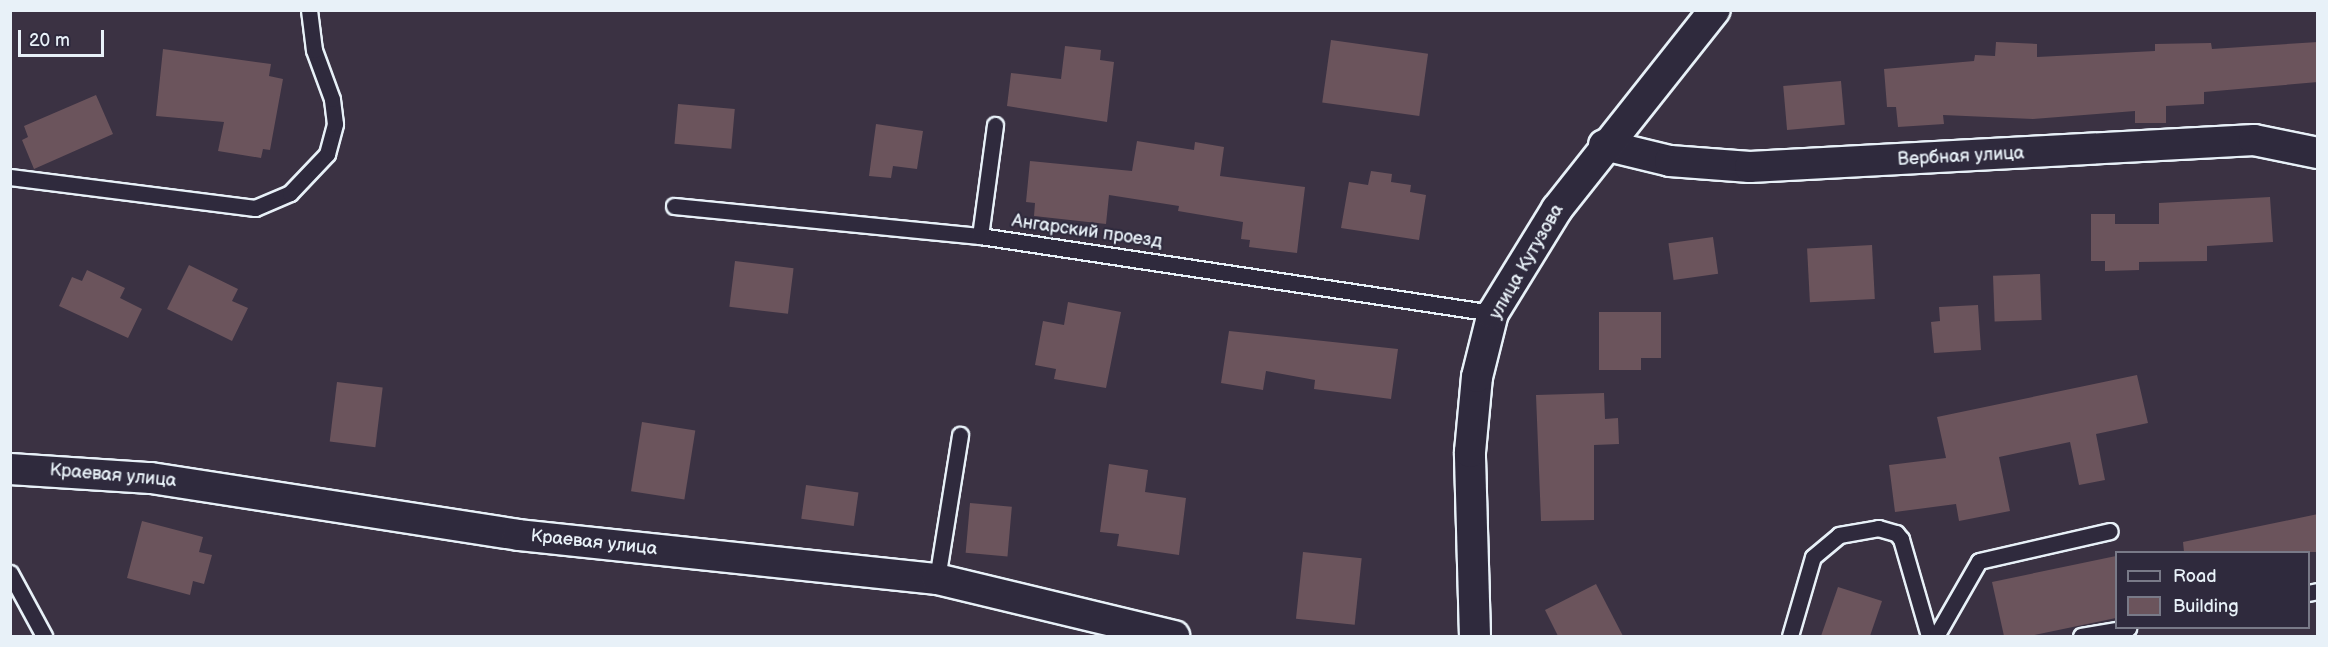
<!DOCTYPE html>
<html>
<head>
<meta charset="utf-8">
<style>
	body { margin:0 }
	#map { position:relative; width:2328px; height:647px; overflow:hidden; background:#3b3243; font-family:"Balsamiq Sans",sans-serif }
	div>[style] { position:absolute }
	.building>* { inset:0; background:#6b545c; transform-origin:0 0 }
	.roads { filter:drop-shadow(2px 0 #e8f1f8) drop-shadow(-2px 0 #e8f1f8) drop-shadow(0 2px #e8f1f8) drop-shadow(0 -2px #e8f1f8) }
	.service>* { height:15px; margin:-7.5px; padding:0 7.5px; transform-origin:7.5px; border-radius:7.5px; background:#2f2a3d }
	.minor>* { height:30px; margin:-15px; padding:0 15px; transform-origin:15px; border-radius:15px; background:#2f2a3d }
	span { translate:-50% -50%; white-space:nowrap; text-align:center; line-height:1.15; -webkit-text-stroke:4.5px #2f2a3d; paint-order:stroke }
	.street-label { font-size:18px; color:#e8f1f8 }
	.frame { position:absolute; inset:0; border:12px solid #e8f1f8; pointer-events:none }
	.legend { position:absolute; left:2115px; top:551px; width:195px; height:78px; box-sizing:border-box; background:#2f2a3d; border:2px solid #797a88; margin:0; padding:8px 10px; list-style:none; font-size:18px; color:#e8f1f8 }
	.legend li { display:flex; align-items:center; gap:12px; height:30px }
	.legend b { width:30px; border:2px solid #797a88 }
	.scale { position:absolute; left:18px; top:30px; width:86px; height:27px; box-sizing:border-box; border:3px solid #e8f1f8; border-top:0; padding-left:8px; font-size:18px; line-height:21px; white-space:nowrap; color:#e8f1f8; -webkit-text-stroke:4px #2f2a3d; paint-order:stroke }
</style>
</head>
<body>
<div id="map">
	<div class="building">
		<i style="left:1331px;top:40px;width:98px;height:63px;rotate:8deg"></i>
		<i style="clip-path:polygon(1996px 42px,2037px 44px,2037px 57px,2155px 51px,2155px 44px,2211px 43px,2212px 49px,2318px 42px,2318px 82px,2204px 92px,2204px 104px,2166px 106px,2166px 123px,2135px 123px,2135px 111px,2033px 119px,1943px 115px,1944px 124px,1898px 127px,1896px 107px,1887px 107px,1884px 69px,1974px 61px,1975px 55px,1995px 56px)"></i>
		<i style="clip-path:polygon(1065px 46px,1101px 50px,1100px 60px,1114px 62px,1107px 122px,1007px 106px,1011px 73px,1061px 79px)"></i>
		<i style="clip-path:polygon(163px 49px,271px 64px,269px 76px,283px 79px,270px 150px,263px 149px,261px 158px,218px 151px,224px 122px,156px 116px)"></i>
		<i style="left:1841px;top:81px;width:44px;height:58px;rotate:85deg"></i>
		<i style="clip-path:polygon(96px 95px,113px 134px,34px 169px,22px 140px,28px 137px,24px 126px)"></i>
		<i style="left:678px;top:104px;width:57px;height:40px;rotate:5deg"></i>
		<i style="clip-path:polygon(876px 124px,923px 131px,917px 169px,893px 166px,891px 178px,869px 176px)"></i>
		<i style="clip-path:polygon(1137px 141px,1194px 150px,1195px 142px,1224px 147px,1220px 176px,1305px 187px,1297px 253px,1249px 247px,1250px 240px,1241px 239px,1243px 222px,1178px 211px,1179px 206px,1109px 195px,1106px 224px,1034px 216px,1035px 203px,1026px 202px,1030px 161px,1132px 171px)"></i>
		<i style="clip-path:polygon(1371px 171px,1392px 174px,1391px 182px,1411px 185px,1410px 192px,1426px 195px,1419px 240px,1341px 228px,1349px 182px,1368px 185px)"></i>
		<i style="clip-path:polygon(2270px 197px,2273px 242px,2207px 246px,2207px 261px,2139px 262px,2139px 270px,2105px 271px,2105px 261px,2091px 261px,2091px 214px,2115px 214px,2115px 224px,2159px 224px,2159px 203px)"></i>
		<i style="left:1713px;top:237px;width:37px;height:45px;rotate:82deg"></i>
		<i style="left:1872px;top:245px;width:54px;height:65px;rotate:87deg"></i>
		<i style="left:735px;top:261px;width:59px;height:46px;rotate:7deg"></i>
		<i style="clip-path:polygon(189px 265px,238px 289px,232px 301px,248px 308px,232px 341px,167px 309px)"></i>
		<i style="clip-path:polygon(87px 270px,125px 288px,120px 298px,142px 309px,128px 338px,59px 306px,72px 277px,82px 281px)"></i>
		<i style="left:2040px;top:274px;width:46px;height:47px;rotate:88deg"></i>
		<i style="clip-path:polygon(1068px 302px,1121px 312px,1106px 388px,1054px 379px,1056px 369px,1035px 365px,1043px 321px,1064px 325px)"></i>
		<i style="clip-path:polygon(1978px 305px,1981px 350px,1934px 353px,1931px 322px,1940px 321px,1939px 307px)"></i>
		<i style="clip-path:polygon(1599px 312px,1661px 312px,1661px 358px,1641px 358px,1641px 370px,1599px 370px)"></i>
		<i style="clip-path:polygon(1229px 331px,1398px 349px,1391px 399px,1314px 389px,1315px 380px,1266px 371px,1263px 390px,1221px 383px)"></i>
		<i style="clip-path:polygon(2137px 375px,2148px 423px,2096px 434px,2105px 480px,2079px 485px,2070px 442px,1999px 457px,2010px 511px,1959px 521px,1956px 504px,1895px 512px,1889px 465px,1946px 458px,1937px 417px)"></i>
		<i style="left:337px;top:382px;width:46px;height:60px;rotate:7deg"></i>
		<i style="clip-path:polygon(1604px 393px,1605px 419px,1618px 418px,1619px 444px,1594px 445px,1594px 520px,1541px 521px,1536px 395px)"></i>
		<i style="left:642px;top:422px;width:54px;height:70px;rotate:9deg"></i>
		<i style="clip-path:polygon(1109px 464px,1148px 470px,1145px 492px,1186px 498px,1179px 555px,1117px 546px,1119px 534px,1100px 532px)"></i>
		<i style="left:806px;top:485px;width:53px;height:34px;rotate:8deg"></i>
		<i style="left:970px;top:503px;width:42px;height:50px;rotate:5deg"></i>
		<i style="clip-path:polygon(2318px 514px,2318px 552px,2184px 552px,2183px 542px)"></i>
		<i style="clip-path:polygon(142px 521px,203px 537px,199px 552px,212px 555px,204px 584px,193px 581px,190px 595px,127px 578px)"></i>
		<i style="left:1303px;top:552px;width:59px;height:67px;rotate:6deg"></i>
		<i style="clip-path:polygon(2116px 556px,2116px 618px,2030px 636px,2004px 636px,1992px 582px)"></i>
		<i style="clip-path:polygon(1596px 584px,1623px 636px,1558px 636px,1545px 610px)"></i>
		<i style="clip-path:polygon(1838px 587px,1882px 601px,1870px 636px,1821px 636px)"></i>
	</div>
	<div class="roads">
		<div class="service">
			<i style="left:10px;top:177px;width:247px;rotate:7.2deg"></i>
			<i style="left:255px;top:208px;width:38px;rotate:-23deg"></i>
			<i style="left:290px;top:193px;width:54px;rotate:-46.5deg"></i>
			<i style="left:327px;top:154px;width:31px;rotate:-75deg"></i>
			<i style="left:335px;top:124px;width:25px;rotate:-97deg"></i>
			<i style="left:332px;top:99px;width:52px;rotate:-110.2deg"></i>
			<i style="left:314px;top:50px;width:40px;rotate:-97.1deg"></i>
			<i style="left:674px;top:206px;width:307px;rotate:5.6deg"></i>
			<i style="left:980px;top:236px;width:519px;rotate:8.54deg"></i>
			<i style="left:980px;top:236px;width:112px;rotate:-82.3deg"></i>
			<i style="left:10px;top:573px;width:72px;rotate:61.6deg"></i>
			<i style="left:937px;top:579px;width:146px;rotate:-80.9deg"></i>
			<i style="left:2308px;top:593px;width:10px;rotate:-11deg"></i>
			<i style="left:1790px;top:636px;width:82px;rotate:-73.8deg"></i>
			<i style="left:1813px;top:557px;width:34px;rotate:-40deg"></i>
			<i style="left:1839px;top:535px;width:40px;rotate:-10deg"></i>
			<i style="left:1878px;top:528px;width:19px;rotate:16deg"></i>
			<i style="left:1896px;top:533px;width:8px;rotate:50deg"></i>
			<i style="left:1901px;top:539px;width:101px;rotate:73.9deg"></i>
			<i style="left:1936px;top:636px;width:86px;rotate:-60.2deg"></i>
			<i style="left:1979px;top:561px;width:134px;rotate:-12.9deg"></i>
			<i style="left:2081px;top:636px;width:48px;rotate:-9.7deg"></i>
		</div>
		<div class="minor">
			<i style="left:1604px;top:145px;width:68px;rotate:13.6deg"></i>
			<i style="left:1670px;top:161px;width:80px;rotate:4.3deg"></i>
			<i style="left:1750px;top:167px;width:505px;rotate:-3.07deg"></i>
			<i style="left:2254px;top:140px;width:65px;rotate:11.5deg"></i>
			<i style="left:10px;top:469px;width:141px;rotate:3.7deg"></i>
			<i style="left:151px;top:478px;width:371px;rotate:8.8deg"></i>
			<i style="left:518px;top:535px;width:421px;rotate:6deg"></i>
			<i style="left:937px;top:579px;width:244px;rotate:13.5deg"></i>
			<i style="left:1475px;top:636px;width:184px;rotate:-91.6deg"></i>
			<i style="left:1470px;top:452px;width:75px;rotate:-84.7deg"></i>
			<i style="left:1477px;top:377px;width:66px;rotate:-76deg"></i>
			<i style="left:1493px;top:313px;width:122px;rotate:-58.4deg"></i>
			<i style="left:1557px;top:209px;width:254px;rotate:-51.6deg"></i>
		</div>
	</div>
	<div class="street-label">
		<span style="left:1961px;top:157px;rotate:-3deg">Вербная улица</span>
		<span style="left:1087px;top:232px;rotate:8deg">Ангарский проезд</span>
		<span style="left:1527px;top:262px;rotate:-60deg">улица Кутузова</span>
		<span style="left:113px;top:476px;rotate:5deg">Краевая улица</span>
		<span style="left:594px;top:543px;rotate:6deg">Краевая улица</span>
	</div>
	<div class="frame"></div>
	<ul class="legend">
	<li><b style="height:8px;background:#2f2a3d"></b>Road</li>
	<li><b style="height:16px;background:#6b545c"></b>Building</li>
	</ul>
	<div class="scale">20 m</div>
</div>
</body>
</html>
